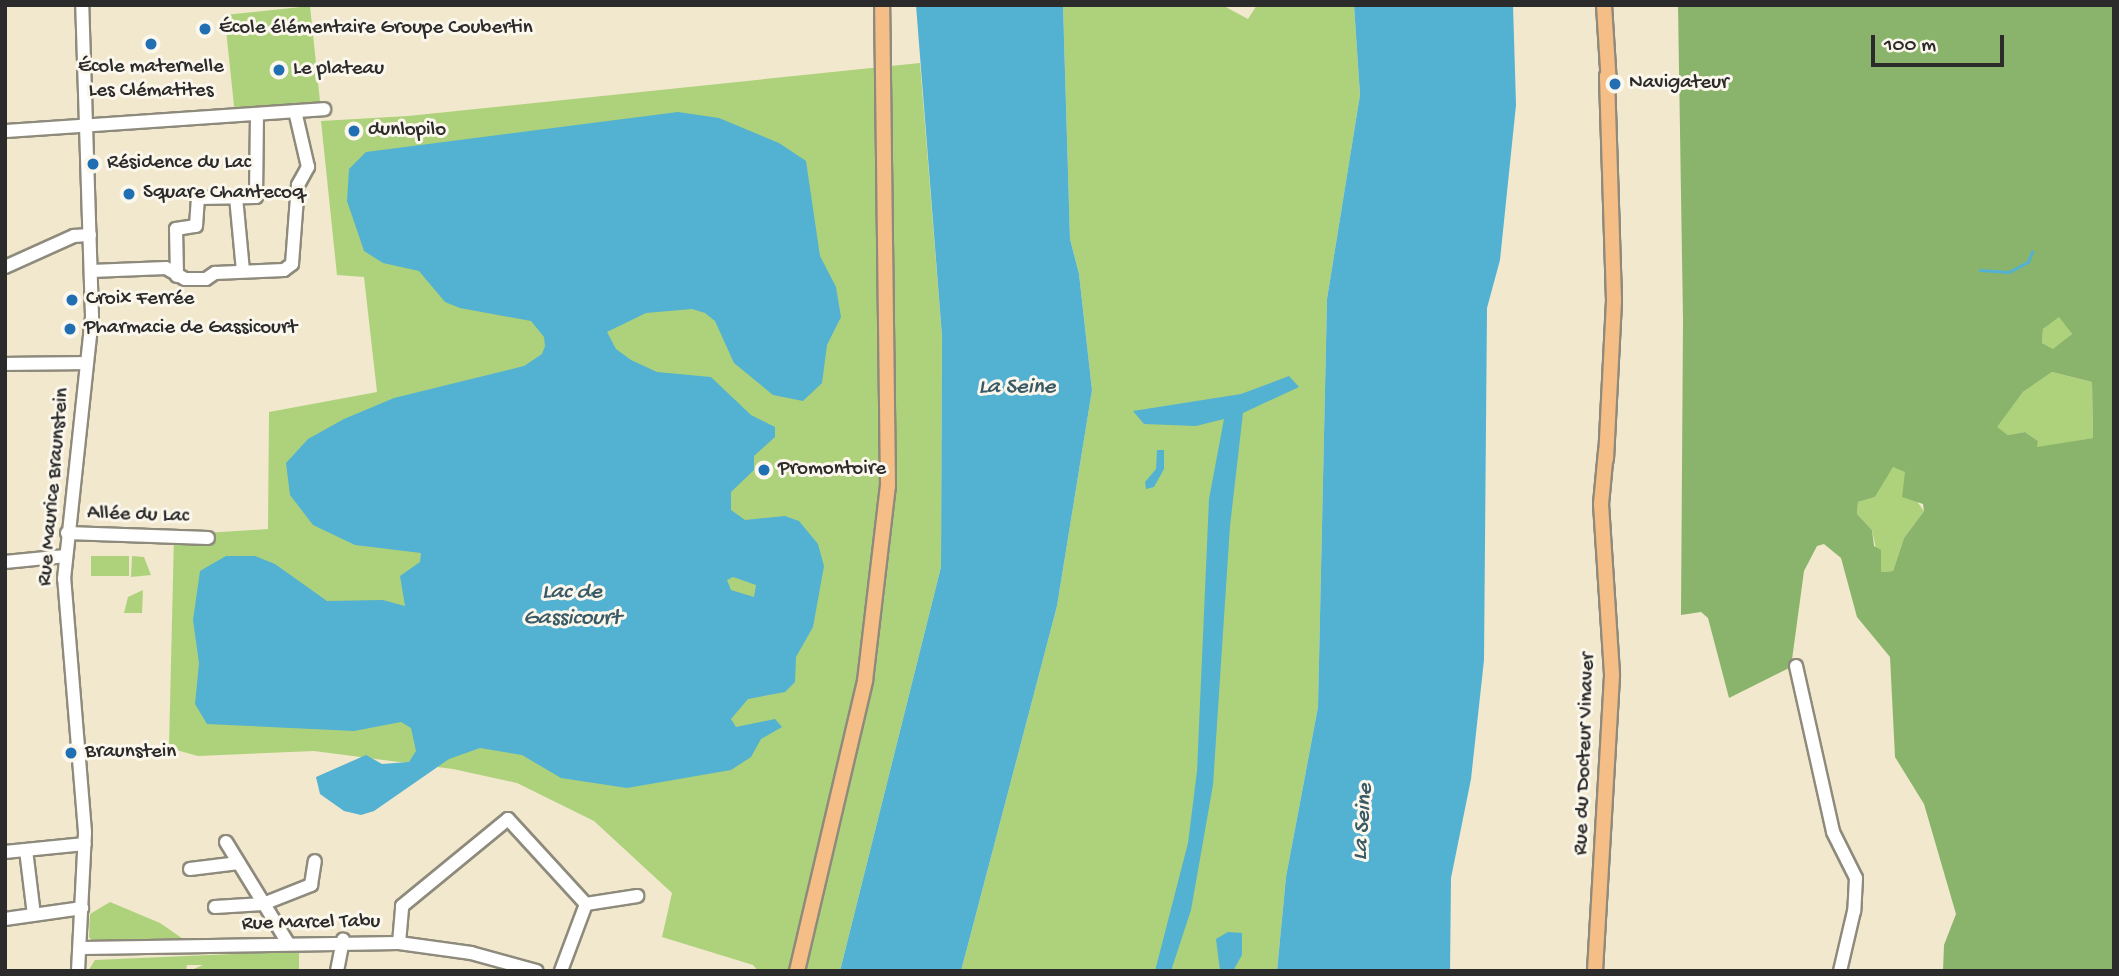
<!DOCTYPE html>
<html>
<head>
<meta charset="utf-8">
<style>
	body { margin:0 }
	#map { position:relative; width:2119px; height:976px; overflow:hidden; background:#f1e8cd; font-family:"Gochi Hand",sans-serif }
	div>[style] { position:absolute }
	.green>* { inset:0; background:#aed27b; transform-origin:0 0 }
	.forest>* { inset:0; background:#8ab46b }
	.water>* { inset:0; background:#53b1d2 }
	.stream>* { height:2.5px; margin:-1.25px; padding:0 1.25px; transform-origin:1.25px; border-radius:1.25px; background:#53b1d2 }
	.roads { filter:drop-shadow(2px 0 #8e8a7c) drop-shadow(-2px 0 #8e8a7c) drop-shadow(0 2px #8e8a7c) drop-shadow(0 -2px #8e8a7c) }
	.minor>* { height:12px; margin:-6px; padding:0 6px; transform-origin:6px; border-radius:6px; background:#fff }
	.major>* { height:14px; margin:-7px; padding:0 7px; transform-origin:7px; border-radius:7px; background:#f6be87 }
	.dots>* { width:19px; height:19px; translate:-50% -50%; box-sizing:border-box; border:4px solid #fbf7ec; border-radius:50% }
	span { translate:-50% -50%; white-space:nowrap; text-align:center; line-height:1.15; -webkit-text-stroke:6px #fbf7ec; paint-order:stroke }
	.poi-label { font-size:21px; color:#2b2b2b }
	.left { translate:0 -50%; text-align:left }
	.street-label { font-size:21px; color:#2b2b2b }
	.water-label { font-size:23px; color:#395a65; font-style:italic }
	.frame { position:absolute; inset:0; border:7px solid #2b2b2b; pointer-events:none }
	.scale { position:absolute; left:1871px; top:35px; width:133px; height:32px; box-sizing:border-box; border:4px solid #2b2b2b; border-top:0; padding-left:9px; font-size:21px; line-height:24px; white-space:nowrap; color:#2b2b2b; -webkit-text-stroke:5px #fbf7ec; paint-order:stroke }
</style>
</head>
<body>
<div id="map">
	<div class="green">
		<i style="clip-path:polygon(1063px 5px,1222px 5px,1248px 19px,1257px 5px,1354px 5px,1360px 95px,1327px 299px,1318px 707px,1286px 877px,1277px 971px,961px 971px,1057px 606px,1092px 390px,1079px 274px,1070px 239px)"></i>
		<i style="left:310px;top:6px;width:99px;height:86px;rotate:84deg"></i>
		<i style="clip-path:polygon(920px 63px,942px 336px,941px 567px,840px 971px,758px 971px,753px 965px,662px 937px,672px 893px,594px 821px,517px 783px,453px 769px,314px 751px,198px 756px,169px 748px,174px 535px,268px 529px,269px 412px,377px 392px,364px 277px,337px 275px,321px 121px,408px 116px)"></i>
		<i style="clip-path:polygon(2059px 316px,2072px 334px,2054px 350px,2042px 343px,2043px 329px)"></i>
		<i style="clip-path:polygon(2052px 372px,2092px 382px,2093px 438px,2036px 448px,2038px 441px,2025px 432px,2008px 435px,1996px 427px,2023px 392px)"></i>
		<i style="clip-path:polygon(1893px 466px,1905px 471px,1905px 485px,1924px 511px,1904px 538px,1893px 571px,1881px 572px,1872px 530px,1857px 514px,1858px 502px,1875px 497px)"></i>
		<i style="left:91px;top:556px;width:38px;height:20px"></i>
		<i style="clip-path:polygon(132px 556px,144px 557px,151px 575px,131px 577px)"></i>
		<i style="clip-path:polygon(143px 590px,142px 613px,124px 613px,128px 597px)"></i>
		<i style="clip-path:polygon(110px 902px,160px 923px,186px 941px,94px 943px,89px 937px,90px 914px)"></i>
		<i style="clip-path:polygon(299px 951px,299px 970px,189px 971px,203px 965px,187px 965px,186px 971px,88px 971px,95px 960px)"></i>
	</div>
	<div class="forest">
		<i style="clip-path:polygon(evenodd,1678px 5px,2114px 5px,2114px 971px,1943px 971px,1944px 945px,1956px 914px,1924px 804px,1895px 757px,1890px 657px,1857px 617px,1841px 558px,1824px 544px,1817px 546px,1804px 571px,1791px 667px,1729px 698px,1708px 618px,1701px 612px,1681px 615px,1683px 319px,1678px 5px,2059px 317px,2072px 334px,2053px 349px,2042px 343px,2043px 329px,2059px 317px,1678px 5px,2052px 372px,2092px 382px,2093px 438px,2037px 447px,2038px 441px,2025px 432px,2008px 435px,1997px 427px,2023px 392px,2052px 372px,1678px 5px,1893px 467px,1905px 472px,1902px 497px,1923px 504px,1924px 511px,1904px 538px,1893px 571px,1881px 572px,1881px 550px,1874px 546px,1872px 530px,1857px 514px,1858px 502px,1875px 497px,1893px 467px)"></i>
	</div>
	<div class="water">
		<i style="clip-path:polygon(916px 5px,1063px 5px,1070px 239px,1079px 274px,1092px 390px,1057px 606px,961px 971px,840px 971px,941px 567px,942px 336px)"></i>
		<i style="clip-path:polygon(1354px 5px,1513px 5px,1516px 105px,1500px 260px,1487px 308px,1484px 660px,1471px 779px,1451px 878px,1450px 971px,1277px 971px,1286px 877px,1318px 707px,1327px 299px,1360px 95px)"></i>
		<i style="clip-path:polygon(evenodd,678px 112px,719px 118px,779px 143px,806px 161px,820px 256px,836px 287px,841px 317px,827px 345px,822px 383px,803px 401px,773px 395px,734px 363px,715px 321px,705px 313px,692px 309px,646px 313px,607px 332px,616px 349px,631px 360px,657px 372px,711px 377px,751px 415px,775px 427px,775px 437px,754px 456px,754px 470px,731px 492px,731px 510px,745px 520px,785px 516px,799px 521px,818px 544px,824px 566px,813px 627px,796px 657px,795px 682px,785px 692px,748px 699px,731px 719px,736px 727px,775px 719px,782px 727px,761px 739px,751px 757px,731px 770px,627px 788px,561px 778px,522px 755px,480px 748px,449px 759px,374px 811px,361px 815px,344px 811px,320px 794px,316px 777px,366px 755px,382px 764px,409px 762px,416px 751px,411px 728px,401px 722px,354px 731px,207px 724px,195px 704px,199px 663px,193px 620px,200px 571px,226px 556px,255px 556px,275px 564px,327px 601px,383px 600px,405px 606px,400px 576px,420px 562px,421px 553px,355px 545px,313px 525px,290px 495px,286px 463px,308px 439px,344px 419px,394px 398px,524px 366px,542px 354px,545px 346px,544px 337px,531px 321px,460px 308px,445px 302px,419px 271px,383px 263px,364px 251px,347px 201px,349px 169px,366px 152px,678px 112px,733px 577px,756px 585px,754px 597px,731px 590px,727px 580px,733px 577px)"></i>
		<i style="clip-path:polygon(1289px 376px,1299px 387px,1243px 413px,1230px 526px,1213px 785px,1191px 910px,1171px 971px,1155px 971px,1188px 843px,1197px 771px,1209px 499px,1224px 419px,1196px 426px,1144px 424px,1133px 411px,1241px 394px)"></i>
		<i style="clip-path:polygon(1157px 450px,1164px 450px,1164px 469px,1154px 487px,1146px 489px,1145px 482px,1156px 469px)"></i>
		<i style="clip-path:polygon(1228px 932px,1242px 933px,1242px 955px,1233px 971px,1220px 971px,1216px 939px)"></i>
	</div>
	<div class="stream">
		<i style="left:1980px;top:270px;width:29px;rotate:4deg"></i>
		<i style="left:2009px;top:272px;width:21px;rotate:-28deg"></i>
		<i style="left:2028px;top:262px;width:11px;rotate:-68deg"></i>
	</div>
	<div class="roads">
		<div class="minor">
			<i style="left:5px;top:131px;width:320px;rotate:-3.9deg"></i>
			<i style="left:236px;top:197px;width:74px;rotate:84.6deg"></i>
			<i style="left:5px;top:267px;width:76px;rotate:-24.2deg"></i>
			<i style="left:74px;top:236px;width:16px;rotate:-4deg"></i>
			<i style="left:91px;top:271px;width:75px;rotate:-2.3deg"></i>
			<i style="left:166px;top:268px;width:22px;rotate:30deg"></i>
			<i style="left:185px;top:279px;width:21px"></i>
			<i style="left:206px;top:279px;width:11px;rotate:-34deg"></i>
			<i style="left:215px;top:273px;width:69px;rotate:-2.5deg"></i>
			<i style="left:284px;top:270px;width:10px;rotate:-37deg"></i>
			<i style="left:292px;top:264px;width:79px;rotate:-85.7deg"></i>
			<i style="left:298px;top:185px;width:21px;rotate:-61deg"></i>
			<i style="left:308px;top:167px;width:57px;rotate:-103.1deg"></i>
			<i style="left:177px;top:276px;width:47px;rotate:-91.2deg"></i>
			<i style="left:176px;top:229px;width:20px;rotate:-9deg"></i>
			<i style="left:196px;top:226px;width:28px;rotate:-86deg"></i>
			<i style="left:198px;top:198px;width:58px;rotate:-1deg"></i>
			<i style="left:256px;top:197px;width:83px;rotate:-89.3deg"></i>
			<i style="left:5px;top:364px;width:82px;rotate:-0.7deg"></i>
			<i style="left:67px;top:533px;width:141px;rotate:2deg"></i>
			<i style="left:5px;top:562px;width:61px;rotate:-5.6deg"></i>
			<i style="left:1796px;top:666px;width:170px;rotate:77.4deg"></i>
			<i style="left:1833px;top:832px;width:51px;rotate:63.4deg"></i>
			<i style="left:1856px;top:878px;width:33px;rotate:93deg"></i>
			<i style="left:1854px;top:911px;width:62px;rotate:103.1deg"></i>
			<i style="left:226px;top:842px;width:119px;rotate:58.5deg"></i>
			<i style="left:26px;top:850px;width:65px;rotate:83deg"></i>
			<i style="left:5px;top:852px;width:80px;rotate:-5.7deg"></i>
			<i style="left:190px;top:869px;width:49px;rotate:-7deg"></i>
			<i style="left:586px;top:904px;width:52px;rotate:-8.9deg"></i>
			<i style="left:215px;top:907px;width:48px;rotate:-3.6deg"></i>
			<i style="left:263px;top:904px;width:52px;rotate:-21.6deg"></i>
			<i style="left:311px;top:885px;width:24px;rotate:-81deg"></i>
			<i style="left:5px;top:919px;width:78px;rotate:-8.1deg"></i>
			<i style="left:399px;top:943px;width:37px;rotate:-85deg"></i>
			<i style="left:402px;top:906px;width:137px;rotate:-39.4deg"></i>
			<i style="left:508px;top:819px;width:115px;rotate:47.5deg"></i>
			<i style="left:586px;top:904px;width:72px;rotate:110.5deg"></i>
			<i style="left:83px;top:948px;width:316px;rotate:-0.9deg"></i>
			<i style="left:399px;top:943px;width:73px;rotate:7.9deg"></i>
			<i style="left:471px;top:953px;width:68px;rotate:15.3deg"></i>
			<i style="left:78px;top:971px;width:139px;rotate:-87.1deg"></i>
			<i style="left:85px;top:832px;width:254px;rotate:-94.7deg"></i>
			<i style="left:64px;top:579px;width:264px;rotate:-83.9deg"></i>
			<i style="left:92px;top:316px;width:311px;rotate:-91.8deg"></i>
			<i style="left:337px;top:971px;width:32px;rotate:-79deg"></i>
		</div>
		<div class="major">
			<i style="left:1604px;top:5px;width:79px;rotate:86.4deg"></i>
			<i style="left:1606px;top:459px;width:159px;rotate:-87.1deg"></i>
			<i style="left:1614px;top:300px;width:224px;rotate:-91.8deg"></i>
			<i style="left:797px;top:971px;width:298px;rotate:-76.8deg"></i>
			<i style="left:865px;top:681px;width:196px;rotate:-83.3deg"></i>
			<i style="left:888px;top:486px;width:481px;rotate:-90.7deg"></i>
			<i style="left:1595px;top:971px;width:297px;rotate:-86.7deg"></i>
			<i style="left:1612px;top:674px;width:170px;rotate:-93.7deg"></i>
			<i style="left:1601px;top:504px;width:53px;rotate:-84.6deg"></i>
		</div>
	</div>
	<div class="dots">
		<i style="left:205px;top:29px;background:#1f6fb2"></i>
		<i style="left:151px;top:44px;background:#1f6fb2"></i>
		<i style="left:279px;top:70px;background:#1f6fb2"></i>
		<i style="left:1615px;top:84px;background:#1f6fb2"></i>
		<i style="left:354px;top:131px;background:#1f6fb2"></i>
		<i style="left:93px;top:164px;background:#1f6fb2"></i>
		<i style="left:129px;top:194px;background:#1f6fb2"></i>
		<i style="left:72px;top:300px;background:#1f6fb2"></i>
		<i style="left:70px;top:329px;background:#1f6fb2"></i>
		<i style="left:764px;top:470px;background:#1f6fb2"></i>
		<i style="left:71px;top:753px;background:#1f6fb2"></i>
	</div>
	<div class="poi-label">
		<span class="left" style="left:219px;top:29px">École élémentaire Groupe Coubertin</span>
		<span style="left:151px;top:80px">École maternelle<br>Les Clématites</span>
		<span class="left" style="left:293px;top:70px">Le plateau</span>
		<span class="left" style="left:1629px;top:84px">Navigateur</span>
		<span class="left" style="left:368px;top:131px">dunlopilo</span>
		<span class="left" style="left:107px;top:164px">Résidence du Lac</span>
		<span class="left" style="left:143px;top:194px">Square Chantecoq</span>
		<span class="left" style="left:86px;top:300px">Croix Ferrée</span>
		<span class="left" style="left:84px;top:329px">Pharmacie de Gassicourt</span>
		<span class="left" style="left:778px;top:470px">Promontoire</span>
		<span class="left" style="left:85px;top:753px">Braunstein</span>
	</div>
	<div class="street-label">
		<span style="left:55px;top:487px;rotate:-85deg">Rue Maurice Braunstein</span>
		<span style="left:138px;top:516px;rotate:2deg">Allée du Lac</span>
		<span style="left:1586px;top:754px;rotate:-88deg">Rue du Docteur Vinaver</span>
		<span style="left:311px;top:924px;rotate:-1deg">Rue Marcel Tabu</span>
	</div>
	<div class="water-label">
		<span style="left:1017px;top:388px">La Seine</span>
		<span style="left:572px;top:606px">Lac de<br>Gassicourt</span>
		<span style="left:1364px;top:822px;rotate:-86deg">La Seine</span>
	</div>
	<div class="frame"></div>
	<div class="scale">100 m</div>
</div>
</body>
</html>
